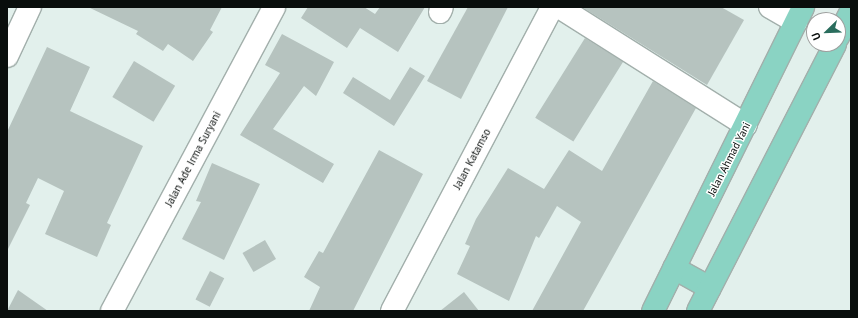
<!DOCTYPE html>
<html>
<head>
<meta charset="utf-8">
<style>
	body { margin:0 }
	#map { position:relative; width:858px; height:318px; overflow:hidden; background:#e2f0ec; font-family:"PT Sans",sans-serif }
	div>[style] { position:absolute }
	.building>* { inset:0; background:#b6c3bf; transform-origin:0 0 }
	.roads { filter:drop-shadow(1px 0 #a2afab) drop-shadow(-1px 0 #a2afab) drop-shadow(0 1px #a2afab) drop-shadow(0 -1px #a2afab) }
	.minor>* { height:22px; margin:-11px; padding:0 11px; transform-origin:11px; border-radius:11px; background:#fff }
	.major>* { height:22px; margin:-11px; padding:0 11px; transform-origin:11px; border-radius:11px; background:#8ad3c3 }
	span { translate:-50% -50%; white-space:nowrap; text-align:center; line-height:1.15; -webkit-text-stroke:3px #fff; paint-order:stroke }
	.street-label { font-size:11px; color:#090e0c }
	.frame { position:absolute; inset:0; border:8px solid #090e0c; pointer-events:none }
	.north { position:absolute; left:806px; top:12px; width:40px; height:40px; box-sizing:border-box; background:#fff; border:1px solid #9d9f9e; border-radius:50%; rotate:247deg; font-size:11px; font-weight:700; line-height:16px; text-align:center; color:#090e0c }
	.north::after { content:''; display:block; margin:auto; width:14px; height:18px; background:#2a6d5d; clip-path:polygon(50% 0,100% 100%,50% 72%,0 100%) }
</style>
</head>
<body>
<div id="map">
	<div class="building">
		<i style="clip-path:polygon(88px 7px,222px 7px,210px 30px,213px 32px,193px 61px,168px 44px,163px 51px,136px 34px,138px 31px)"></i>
		<i style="clip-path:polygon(308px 7px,364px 7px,375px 14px,380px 7px,425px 7px,398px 52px,360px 28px,347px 48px,301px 18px)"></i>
		<i style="clip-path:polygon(468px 7px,508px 7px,461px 99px,427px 81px)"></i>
		<i style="clip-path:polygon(582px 7px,721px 7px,744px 20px,707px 85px)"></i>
		<i style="clip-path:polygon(282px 34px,334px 62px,316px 96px,304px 86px,273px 129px,334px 164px,323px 183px,240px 135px,280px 73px,265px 65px)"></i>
		<i style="left:585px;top:38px;width:45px;height:94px;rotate:32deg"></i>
		<i style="clip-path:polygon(47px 47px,90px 67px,70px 111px,143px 146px,107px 223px,111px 225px,97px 257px,45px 234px,64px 191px,38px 178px,26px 203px,30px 205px,7px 251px,7px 132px)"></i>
		<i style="left:134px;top:61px;width:48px;height:42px;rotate:31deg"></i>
		<i style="clip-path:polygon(410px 67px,425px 76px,394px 126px,343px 93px,353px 77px,390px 100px)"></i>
		<i style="clip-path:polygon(653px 81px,696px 108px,583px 311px,532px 311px,581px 222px,557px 206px,539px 238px,536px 236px,509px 301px,457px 274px,470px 246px,465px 244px,476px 219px,508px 168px,544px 189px,569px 150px,602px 171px)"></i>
		<i style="clip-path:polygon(379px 150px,423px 174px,353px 311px,309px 311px,320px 287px,304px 277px,319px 251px,323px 253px)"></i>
		<i style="clip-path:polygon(212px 163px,260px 184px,224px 260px,182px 239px,201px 202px,196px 201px)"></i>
		<i style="left:265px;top:240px;width:22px;height:26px;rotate:60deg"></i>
		<i style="left:210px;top:271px;width:16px;height:32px;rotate:27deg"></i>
		<i style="clip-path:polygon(18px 290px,48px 311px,7px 311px)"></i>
		<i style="clip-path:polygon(464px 292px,479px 311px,440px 311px)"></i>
	</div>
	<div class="roads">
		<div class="minor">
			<i style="left:559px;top:7px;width:221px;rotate:32.3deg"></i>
			<i style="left:770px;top:7px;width:30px;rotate:30deg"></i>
			<i style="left:440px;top:12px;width:5px;rotate:-68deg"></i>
			<i style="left:7px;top:56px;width:54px;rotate:-64.9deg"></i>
			<i style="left:112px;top:311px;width:344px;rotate:-61.9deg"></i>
			<i style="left:392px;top:311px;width:344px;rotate:-62.2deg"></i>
		</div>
		<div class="major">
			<i style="left:838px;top:37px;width:28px;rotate:-63deg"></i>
			<i style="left:674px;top:268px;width:41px;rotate:29.1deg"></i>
			<i style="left:653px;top:311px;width:339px;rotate:-63.7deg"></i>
			<i style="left:698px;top:311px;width:300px;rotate:-62.8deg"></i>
		</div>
	</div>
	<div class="street-label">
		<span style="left:193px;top:159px;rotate:-62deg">Jalan Ade Irma Suryani</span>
		<span style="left:472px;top:159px;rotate:-62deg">Jalan Katamso</span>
		<span style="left:729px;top:159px;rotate:-63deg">Jalan Ahmad Yani</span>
	</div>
	<div class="frame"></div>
	<div class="north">U</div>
</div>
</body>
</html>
